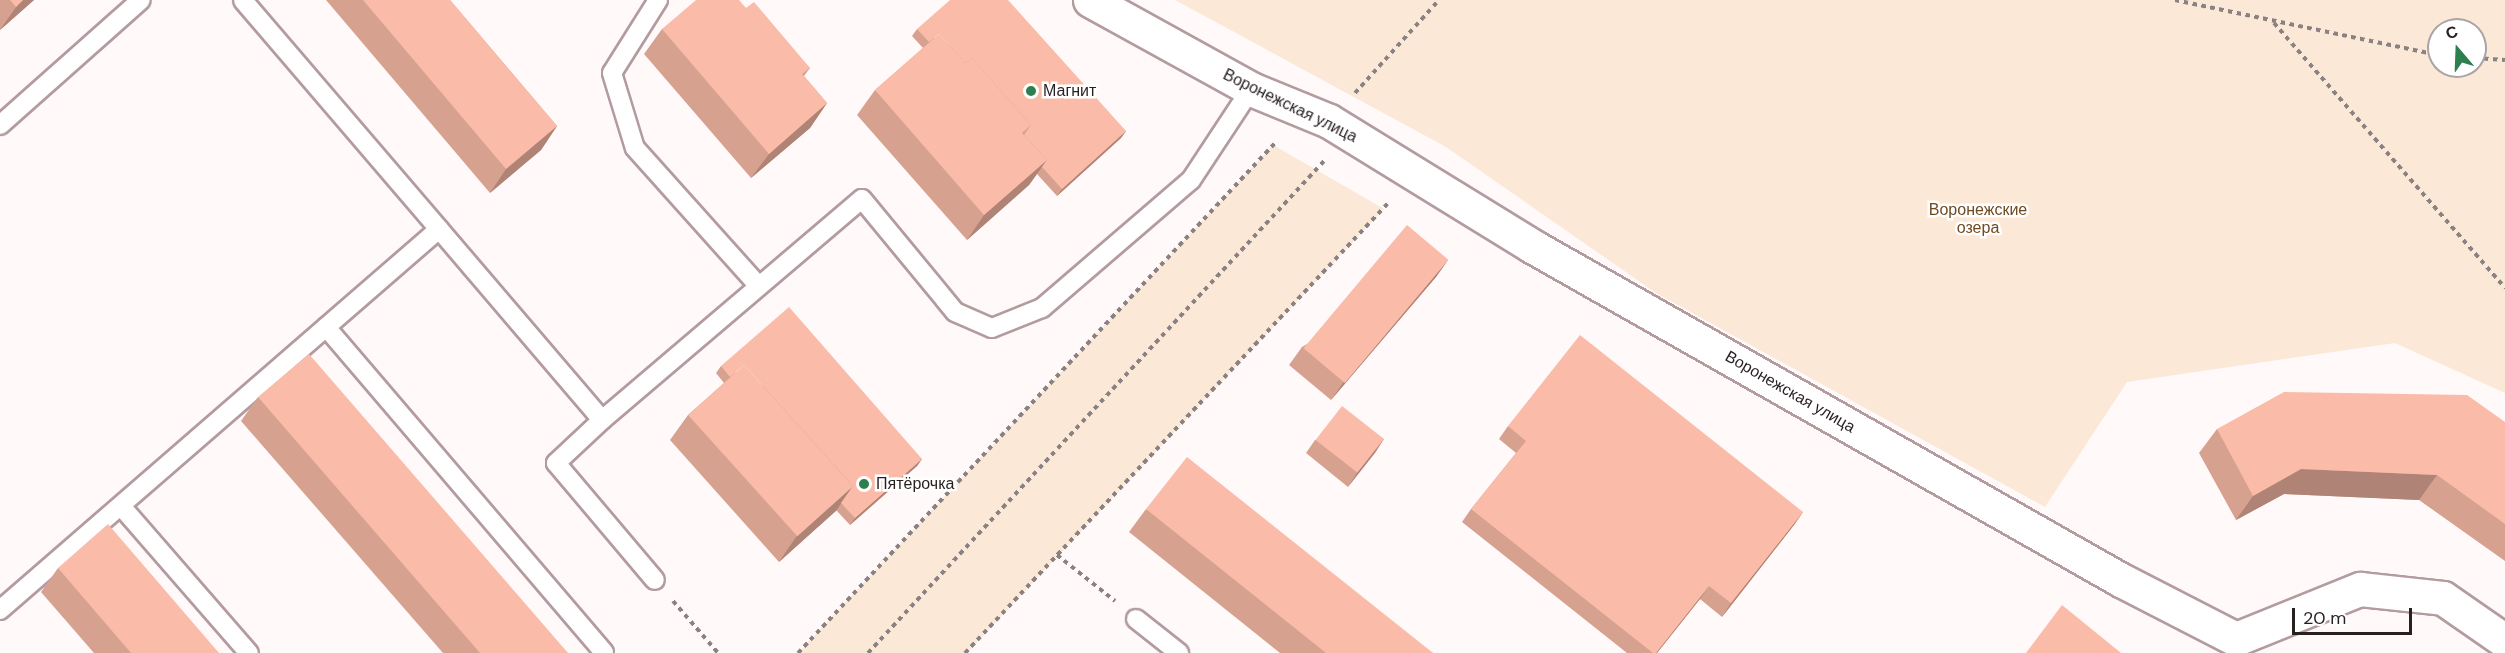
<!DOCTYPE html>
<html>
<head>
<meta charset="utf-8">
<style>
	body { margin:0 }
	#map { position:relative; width:2505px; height:653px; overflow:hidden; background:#fff9fa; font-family:"DM Sans",sans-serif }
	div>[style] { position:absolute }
	.green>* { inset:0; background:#fbe8d6 }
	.path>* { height:4px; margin-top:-2px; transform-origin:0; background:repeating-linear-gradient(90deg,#898182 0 4.5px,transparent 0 9px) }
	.roads { filter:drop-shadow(2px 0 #b39b9f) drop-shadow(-2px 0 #b39b9f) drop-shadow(0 2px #b39b9f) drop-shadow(0 -2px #b39b9f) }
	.lane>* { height:18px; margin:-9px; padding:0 9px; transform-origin:9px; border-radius:9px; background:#fff }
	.street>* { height:33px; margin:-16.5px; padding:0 16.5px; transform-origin:16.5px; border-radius:16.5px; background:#fff }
	.wall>* { inset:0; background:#d7a190 }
	.shaded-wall>* { inset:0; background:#af8376 }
	.building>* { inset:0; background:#fabba8; transform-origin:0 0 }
	.dots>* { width:16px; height:16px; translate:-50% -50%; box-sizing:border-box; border:3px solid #fff; border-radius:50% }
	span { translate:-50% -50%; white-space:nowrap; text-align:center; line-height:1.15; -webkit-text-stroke:5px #fff; paint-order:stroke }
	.poi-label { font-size:16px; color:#281f20 }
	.left { translate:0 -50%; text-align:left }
	.street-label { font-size:16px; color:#281f20 }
	.park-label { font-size:16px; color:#704a20 }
	.north { position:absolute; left:2427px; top:18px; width:60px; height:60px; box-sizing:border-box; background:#fff; border:2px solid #a9a5a6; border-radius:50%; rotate:341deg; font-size:16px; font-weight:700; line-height:24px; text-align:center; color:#281f20 }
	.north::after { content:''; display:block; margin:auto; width:21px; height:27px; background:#2e7f50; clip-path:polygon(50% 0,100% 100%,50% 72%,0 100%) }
	.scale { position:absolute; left:2292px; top:608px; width:120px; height:27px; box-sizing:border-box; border:3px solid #281f20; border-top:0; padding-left:8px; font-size:18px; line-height:21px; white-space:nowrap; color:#281f20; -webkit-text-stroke:4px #fff; paint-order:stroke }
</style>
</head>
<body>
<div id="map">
	<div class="green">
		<i style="clip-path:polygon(evenodd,1175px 0,2505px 0,2505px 393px,2395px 343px,2127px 382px,2045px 507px,1656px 293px,1446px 147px,1175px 0,2439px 30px,2475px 30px,2475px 66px,2439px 66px,2439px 30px)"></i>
		<i style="clip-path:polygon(1273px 145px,1384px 209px,967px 653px,798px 653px)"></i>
	</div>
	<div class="path">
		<i style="left:2175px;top:0;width:270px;rotate:11.8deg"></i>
		<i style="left:2274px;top:23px;width:352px;rotate:48.9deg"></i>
		<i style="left:2475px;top:58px;width:30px;rotate:4deg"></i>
		<i style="left:1355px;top:93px;width:125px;rotate:-47.9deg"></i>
		<i style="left:1057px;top:555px;width:74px;rotate:38.4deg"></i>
		<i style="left:673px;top:601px;width:69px;rotate:49.1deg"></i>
		<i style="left:798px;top:653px;width:701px;rotate:-46.91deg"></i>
		<i style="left:868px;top:653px;width:671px;rotate:-47.17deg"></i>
		<i style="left:965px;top:653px;width:620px;rotate:-46.76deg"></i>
	</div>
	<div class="roads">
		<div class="lane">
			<i style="left:658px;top:0;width:86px;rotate:122.2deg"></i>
			<i style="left:612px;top:73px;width:78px;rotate:73deg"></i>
			<i style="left:635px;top:148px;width:184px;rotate:48.1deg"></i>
			<i style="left:0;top:125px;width:188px;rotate:-41.6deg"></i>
			<i style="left:439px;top:229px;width:251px;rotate:49.5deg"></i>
			<i style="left:602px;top:420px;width:341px;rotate:-40.4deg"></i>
			<i style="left:862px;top:199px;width:146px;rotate:50.5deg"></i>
			<i style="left:955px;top:312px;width:40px;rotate:23.4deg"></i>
			<i style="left:992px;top:328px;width:54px;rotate:-21.8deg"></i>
			<i style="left:1042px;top:308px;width:196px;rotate:-40.7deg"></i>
			<i style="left:1191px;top:180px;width:109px;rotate:-56.6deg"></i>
			<i style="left:326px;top:327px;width:428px;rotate:49.5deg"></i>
			<i style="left:602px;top:420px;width:63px;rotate:136.9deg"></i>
			<i style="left:556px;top:463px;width:153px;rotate:49.8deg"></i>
			<i style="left:121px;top:506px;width:195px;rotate:49deg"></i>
			<i style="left:0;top:610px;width:581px;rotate:-40.95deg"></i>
			<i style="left:439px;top:229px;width:301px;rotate:-130.6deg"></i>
			<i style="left:1136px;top:619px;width:55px;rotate:38.3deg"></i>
		</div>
		<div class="street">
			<i style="left:1090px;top:0;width:184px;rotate:28.9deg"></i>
			<i style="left:1251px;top:89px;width:84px;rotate:22.3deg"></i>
			<i style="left:1329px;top:121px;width:238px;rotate:31.6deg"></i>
			<i style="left:1532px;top:246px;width:677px;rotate:29.56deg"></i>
			<i style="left:2121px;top:580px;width:129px;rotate:27.2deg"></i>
			<i style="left:2236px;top:639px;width:134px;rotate:-22deg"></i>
			<i style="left:2360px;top:589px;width:83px;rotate:6.2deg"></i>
			<i style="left:2443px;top:598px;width:75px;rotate:34.7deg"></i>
		</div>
	</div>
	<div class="wall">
		<i style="clip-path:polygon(0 0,34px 0,0 30px)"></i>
		<i style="clip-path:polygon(326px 0,450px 0,557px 126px,541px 150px,490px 193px)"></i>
		<i style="clip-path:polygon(746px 8px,810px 68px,804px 76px,827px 103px,810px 128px,751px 178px,644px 54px,662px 29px)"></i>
		<i style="clip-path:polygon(917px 29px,1126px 131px,1121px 138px,1057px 196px,1037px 174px,1029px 185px,967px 240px,857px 115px,875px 90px,923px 48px,912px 36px)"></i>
		<i style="clip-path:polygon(1448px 260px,1436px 277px,1331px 400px,1289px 365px,1302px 347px)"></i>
		<i style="clip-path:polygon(721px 366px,922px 459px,917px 466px,850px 525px,836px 510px,779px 562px,670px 440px,688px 415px,724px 383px,716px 373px)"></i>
		<i style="clip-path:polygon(258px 397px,568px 653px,443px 653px,241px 421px)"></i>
		<i style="clip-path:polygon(2505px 422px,2505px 561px,2419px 500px,2284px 494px,2236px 520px,2199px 453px,2217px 429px)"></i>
		<i style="clip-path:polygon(1508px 426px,1803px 512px,1794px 525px,1722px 617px,1700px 599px,1657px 653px,1627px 653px,1462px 522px,1471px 509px,1516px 453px,1499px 439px)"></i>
		<i style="clip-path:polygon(1384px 439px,1348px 487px,1306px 453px,1315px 440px)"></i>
		<i style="clip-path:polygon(1146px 509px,1433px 653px,1280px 653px,1129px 532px)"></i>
		<i style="clip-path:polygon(58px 568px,219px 653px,94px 653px,41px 592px)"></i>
	</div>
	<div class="shaded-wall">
		<i style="clip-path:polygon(23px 0,34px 0,0 30px,16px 7px)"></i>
		<i style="clip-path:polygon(827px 103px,810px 128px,751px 178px,769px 154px)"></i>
		<i style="clip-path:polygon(557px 126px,541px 150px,490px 193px,506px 169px)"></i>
		<i style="clip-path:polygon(1126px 131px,1121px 138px,1057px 196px,1062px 189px)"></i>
		<i style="clip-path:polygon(1047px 160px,1029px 185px,967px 240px,984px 215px)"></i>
		<i style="clip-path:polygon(1448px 260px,1436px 277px,1331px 400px,1343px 383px)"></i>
		<i style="clip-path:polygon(1384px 439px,1375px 453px,1348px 487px,1357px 473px)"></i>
		<i style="clip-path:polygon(922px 459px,917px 466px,850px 525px,855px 518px)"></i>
		<i style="clip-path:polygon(2301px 469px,2437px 475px,2419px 500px,2284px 494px,2236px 520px,2253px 496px)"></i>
		<i style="clip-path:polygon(853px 486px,836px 511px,779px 562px,796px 537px)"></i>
		<i style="clip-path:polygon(1803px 512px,1794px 525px,1722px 617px,1731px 603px)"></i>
		<i style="clip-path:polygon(1709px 586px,1700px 599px,1657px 653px,1656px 653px)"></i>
	</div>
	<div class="building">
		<i style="clip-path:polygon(10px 0,23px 0,16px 7px)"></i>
		<i style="clip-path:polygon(363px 0,450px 0,557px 126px,506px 169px)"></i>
		<i style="clip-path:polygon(696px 0,739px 0,746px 8px,754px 2px,810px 68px,802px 74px,827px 103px,769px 154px,662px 29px)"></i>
		<i style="clip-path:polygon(950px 0,1008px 0,1126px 131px,1062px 189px,1042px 167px,1047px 160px,1024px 135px,1031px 125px,972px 58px,965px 63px,939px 34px,929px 42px,917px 29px)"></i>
		<i style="clip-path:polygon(939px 34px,965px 63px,972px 58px,1031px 125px,1022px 133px,1047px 160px,984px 215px,875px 90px)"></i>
		<i style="left:1407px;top:225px;width:54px;height:161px;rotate:40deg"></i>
		<i style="clip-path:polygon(789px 307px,922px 459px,855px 518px,841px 503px,853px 486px,744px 365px,730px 377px,721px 366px)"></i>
		<i style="clip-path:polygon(1580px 335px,1803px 512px,1731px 603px,1709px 586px,1656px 653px,1653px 653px,1471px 509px,1526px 441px,1508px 426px)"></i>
		<i style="clip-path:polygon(309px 354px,568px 653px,480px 653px,258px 397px)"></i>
		<i style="left:744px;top:365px;width:163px;height:75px;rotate:48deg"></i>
		<i style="clip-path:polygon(2284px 392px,2467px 395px,2505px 422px,2505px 524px,2437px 475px,2301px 469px,2253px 496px,2217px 429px)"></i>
		<i style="left:1342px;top:406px;width:53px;height:43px;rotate:38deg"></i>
		<i style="clip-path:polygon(1187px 457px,1433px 653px,1326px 653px,1146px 509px)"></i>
		<i style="clip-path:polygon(108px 524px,219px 653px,131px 653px,58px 568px)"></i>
		<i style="clip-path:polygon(2062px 605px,2121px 653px,2026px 653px)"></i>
	</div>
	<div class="dots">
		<i style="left:1031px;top:91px;background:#2e7f50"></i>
		<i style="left:864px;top:484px;background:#2e7f50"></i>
	</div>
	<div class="poi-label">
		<span class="left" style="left:1043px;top:91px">Магнит</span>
		<span class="left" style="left:876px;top:484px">Пятёрочка</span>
	</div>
	<div class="street-label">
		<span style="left:1290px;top:106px;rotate:26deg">Воронежская улица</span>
		<span style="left:1790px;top:392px;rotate:30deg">Воронежская улица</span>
	</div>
	<div class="park-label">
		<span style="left:1978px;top:219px">Воронежские<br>озера</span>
	</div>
	<div class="north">С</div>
	<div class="scale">20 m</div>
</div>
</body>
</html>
